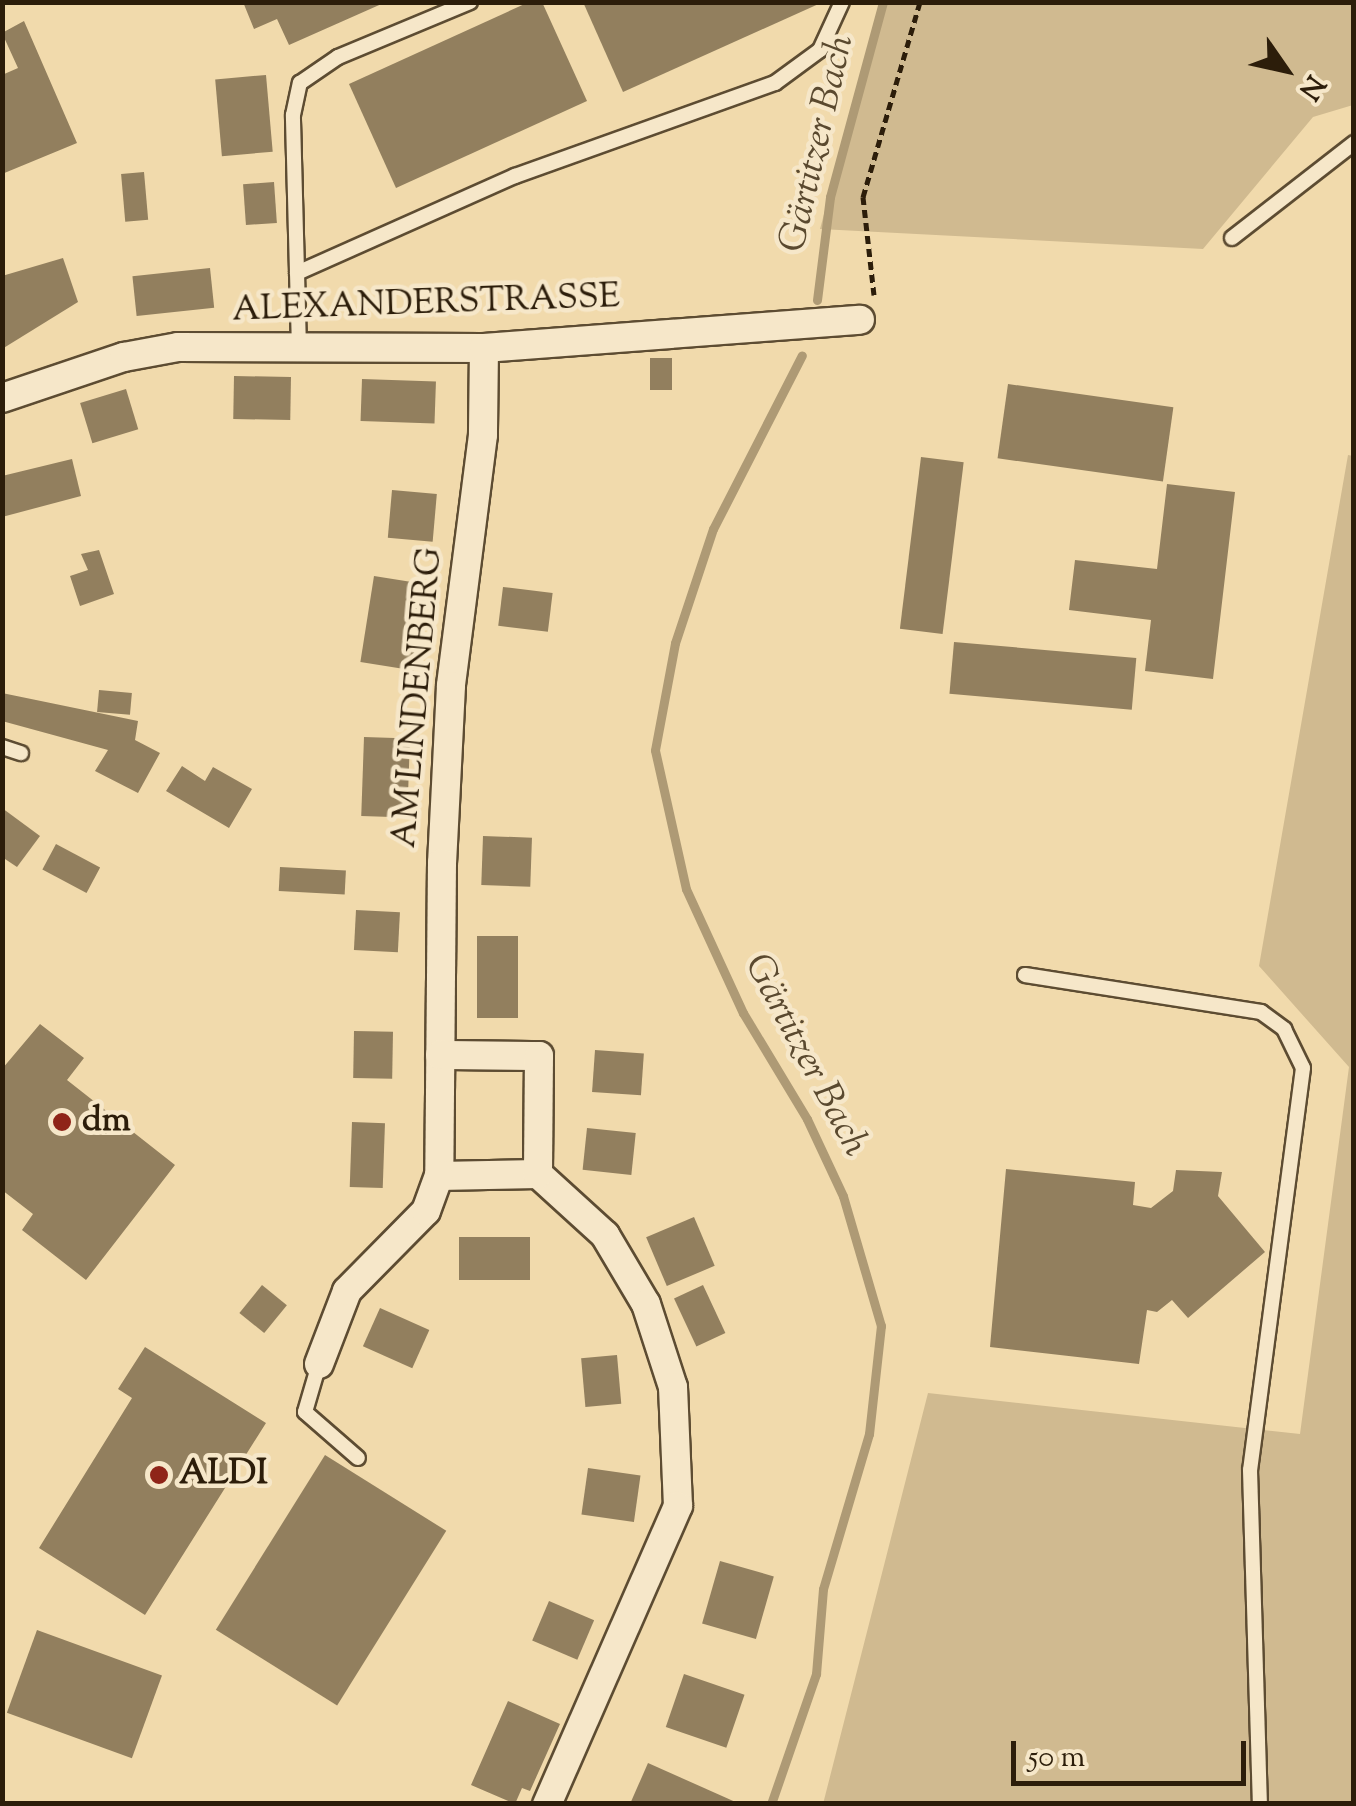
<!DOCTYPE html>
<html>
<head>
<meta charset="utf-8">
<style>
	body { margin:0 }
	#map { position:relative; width:1356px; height:1806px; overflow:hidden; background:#f1daac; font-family:"Sorts Mill Goudy",serif }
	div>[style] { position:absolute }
	.green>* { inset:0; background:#d0ba90 }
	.stream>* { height:9px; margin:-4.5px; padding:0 4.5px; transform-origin:4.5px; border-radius:4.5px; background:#ae9a75 }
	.building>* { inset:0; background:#927f5e; transform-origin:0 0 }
	.path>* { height:5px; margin-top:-2.5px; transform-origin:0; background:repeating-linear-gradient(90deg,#2c1d0a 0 8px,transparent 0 13px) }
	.roads { filter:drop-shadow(2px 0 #5d4c32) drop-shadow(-2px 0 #5d4c32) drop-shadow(0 2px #5d4c32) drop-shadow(0 -2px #5d4c32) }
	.service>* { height:14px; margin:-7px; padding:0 7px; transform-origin:7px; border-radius:7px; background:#f6e7c9 }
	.minor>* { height:28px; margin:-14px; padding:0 14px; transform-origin:14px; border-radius:14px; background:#f6e7c9 }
	.dots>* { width:28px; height:28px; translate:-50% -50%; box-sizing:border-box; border:5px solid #f6e7c9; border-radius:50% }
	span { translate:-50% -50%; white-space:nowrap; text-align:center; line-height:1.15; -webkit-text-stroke:9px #f6e7c9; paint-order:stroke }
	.street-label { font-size:35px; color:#2c1d0a }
	.poi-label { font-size:35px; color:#2c1d0a; font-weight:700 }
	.left { translate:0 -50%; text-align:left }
	.water-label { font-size:38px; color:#5a492f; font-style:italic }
	.frame { position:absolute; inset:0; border:5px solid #2c1d0a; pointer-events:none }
	.north { position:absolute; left:1236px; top:20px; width:100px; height:100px; -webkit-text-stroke:8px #f6e7c9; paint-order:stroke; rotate:124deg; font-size:28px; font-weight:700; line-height:40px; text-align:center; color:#2c1d0a }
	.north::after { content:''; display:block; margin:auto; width:35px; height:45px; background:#2c1d0a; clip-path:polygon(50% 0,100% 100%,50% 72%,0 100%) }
	.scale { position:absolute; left:1011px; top:1741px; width:235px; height:45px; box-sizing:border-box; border:5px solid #2c1d0a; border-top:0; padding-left:12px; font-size:30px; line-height:35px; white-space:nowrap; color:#2c1d0a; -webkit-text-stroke:8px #f6e7c9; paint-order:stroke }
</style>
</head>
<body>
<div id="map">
	<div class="green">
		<i style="clip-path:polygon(881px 2px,1353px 3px,1353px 105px,1313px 117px,1203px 249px,820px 229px)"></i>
		<i style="clip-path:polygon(1348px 455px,1353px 456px,1353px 1803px,823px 1804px,928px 1393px,1300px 1434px,1349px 1067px,1259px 966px)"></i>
	</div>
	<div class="stream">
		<i style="left:817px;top:300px;width:104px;rotate:-82.8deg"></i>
		<i style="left:830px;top:197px;width:202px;rotate:-74.8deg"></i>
		<i style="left:771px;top:1804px;width:138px;rotate:-70.9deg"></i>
		<i style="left:816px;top:1674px;width:85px;rotate:-85.3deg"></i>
		<i style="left:823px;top:1589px;width:162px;rotate:-73.5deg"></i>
		<i style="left:869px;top:1434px;width:109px;rotate:-83.7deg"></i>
		<i style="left:881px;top:1326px;width:135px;rotate:-106.3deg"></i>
		<i style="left:843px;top:1196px;width:85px;rotate:-115.1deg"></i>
		<i style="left:807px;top:1119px;width:124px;rotate:-121.1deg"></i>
		<i style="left:743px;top:1013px;width:136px;rotate:-114.7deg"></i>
		<i style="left:686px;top:889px;width:142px;rotate:-102.6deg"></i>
		<i style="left:655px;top:750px;width:109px;rotate:-79.4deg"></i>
		<i style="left:675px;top:643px;width:120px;rotate:-71.6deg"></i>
		<i style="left:713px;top:529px;width:195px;rotate:-62.9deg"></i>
	</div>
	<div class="building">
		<i style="clip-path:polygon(243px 2px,386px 2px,289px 45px,277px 19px,254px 29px)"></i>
		<i style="clip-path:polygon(529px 2px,542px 2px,587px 101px,396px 188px,349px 84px)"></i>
		<i style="clip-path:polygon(583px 2px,823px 2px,623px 92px)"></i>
		<i style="clip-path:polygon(24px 21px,77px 143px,2px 174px,2px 75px,18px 68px,2px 33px)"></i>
		<i style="left:266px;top:75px;width:77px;height:51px;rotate:85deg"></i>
		<i style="left:144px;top:172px;width:48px;height:23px;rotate:85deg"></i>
		<i style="left:274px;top:182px;width:41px;height:31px;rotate:86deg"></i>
		<i style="clip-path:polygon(63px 258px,78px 302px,2px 349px,2px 276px)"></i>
		<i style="left:210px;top:268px;width:40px;height:78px;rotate:84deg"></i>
		<i style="left:650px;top:358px;width:22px;height:32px"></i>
		<i style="left:234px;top:376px;width:57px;height:43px;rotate:1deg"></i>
		<i style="left:362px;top:379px;width:74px;height:42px;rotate:2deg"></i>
		<i style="left:1008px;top:384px;width:167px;height:75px;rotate:8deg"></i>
		<i style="left:126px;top:389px;width:42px;height:48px;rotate:73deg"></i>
		<i style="left:921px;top:457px;width:43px;height:173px;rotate:7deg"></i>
		<i style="clip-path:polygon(72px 459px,81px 496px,2px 517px,2px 476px)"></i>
		<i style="clip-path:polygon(1167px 484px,1235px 492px,1213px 679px,1145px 671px,1151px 620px,1069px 610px,1075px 560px,1157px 569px)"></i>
		<i style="left:392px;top:490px;width:45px;height:48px;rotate:5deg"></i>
		<i style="clip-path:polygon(99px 550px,114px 594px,80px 606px,70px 576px,88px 570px,81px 554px)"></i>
		<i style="left:374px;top:576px;width:54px;height:87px;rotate:9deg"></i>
		<i style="left:503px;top:587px;width:50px;height:39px;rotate:7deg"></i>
		<i style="left:954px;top:642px;width:183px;height:52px;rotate:5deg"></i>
		<i style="left:99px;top:690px;width:33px;height:22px;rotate:5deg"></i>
		<i style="clip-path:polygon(2px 693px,138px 721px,135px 740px,160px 753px,138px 793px,95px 771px,108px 750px,2px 721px)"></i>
		<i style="left:364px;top:737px;width:46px;height:79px;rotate:2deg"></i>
		<i style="clip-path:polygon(182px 766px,205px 781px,213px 767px,252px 789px,229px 828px,166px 791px)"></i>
		<i style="clip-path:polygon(2px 808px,40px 836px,17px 867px,2px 857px)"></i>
		<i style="left:483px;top:836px;width:49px;height:49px;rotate:2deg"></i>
		<i style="left:56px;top:844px;width:50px;height:29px;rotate:28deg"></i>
		<i style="left:280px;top:867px;width:66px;height:24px;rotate:3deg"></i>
		<i style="left:356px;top:910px;width:44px;height:40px;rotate:3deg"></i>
		<i style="left:477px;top:936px;width:41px;height:82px"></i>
		<i style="clip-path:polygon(40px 1024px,84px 1058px,67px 1080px,175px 1165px,86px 1280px,22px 1230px,33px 1214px,2px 1190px,2px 1069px)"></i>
		<i style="left:354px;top:1031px;width:39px;height:47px;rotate:1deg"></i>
		<i style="left:595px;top:1050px;width:49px;height:42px;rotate:4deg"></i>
		<i style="left:352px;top:1122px;width:33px;height:65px;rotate:2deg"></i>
		<i style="left:587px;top:1128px;width:49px;height:42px;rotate:6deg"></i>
		<i style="clip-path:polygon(1006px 1169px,1135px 1182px,1133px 1205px,1151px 1208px,1173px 1191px,1176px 1170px,1222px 1172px,1218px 1196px,1265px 1252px,1188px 1318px,1172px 1300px,1157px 1312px,1147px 1310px,1139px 1364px,990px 1347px)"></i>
		<i style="left:694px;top:1217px;width:53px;height:52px;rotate:67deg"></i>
		<i style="left:530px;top:1237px;width:43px;height:71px;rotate:90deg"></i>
		<i style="left:262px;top:1285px;width:32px;height:36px;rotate:39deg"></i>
		<i style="left:703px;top:1285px;width:53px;height:32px;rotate:65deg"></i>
		<i style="left:380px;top:1308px;width:54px;height:42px;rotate:24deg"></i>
		<i style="clip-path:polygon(145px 1347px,266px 1423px,145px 1615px,39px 1548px,132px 1398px,118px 1389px)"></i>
		<i style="left:617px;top:1355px;width:49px;height:36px;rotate:85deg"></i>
		<i style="left:325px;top:1455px;width:143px;height:206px;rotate:32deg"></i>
		<i style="left:588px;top:1468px;width:53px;height:47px;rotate:8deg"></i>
		<i style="left:720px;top:1561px;width:56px;height:65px;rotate:16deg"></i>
		<i style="left:549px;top:1601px;width:49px;height:43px;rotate:23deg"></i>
		<i style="left:37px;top:1630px;width:133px;height:88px;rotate:20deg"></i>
		<i style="left:684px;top:1674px;width:64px;height:56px;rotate:19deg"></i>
		<i style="clip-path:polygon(508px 1701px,560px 1724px,530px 1791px,522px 1788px,515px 1804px,471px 1785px)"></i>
		<i style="clip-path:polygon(648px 1763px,740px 1804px,630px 1804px)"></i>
	</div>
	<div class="path">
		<i style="left:874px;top:295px;width:99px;rotate:-96.4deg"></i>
		<i style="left:863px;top:197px;width:203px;rotate:-73.7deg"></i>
	</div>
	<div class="roads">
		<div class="service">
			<i style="left:1232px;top:238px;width:155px;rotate:-37.9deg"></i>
			<i style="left:297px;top:273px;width:239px;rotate:-24deg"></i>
			<i style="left:515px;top:176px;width:276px;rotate:-19.7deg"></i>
			<i style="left:775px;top:83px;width:56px;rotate:-36.3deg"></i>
			<i style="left:820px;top:50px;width:53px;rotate:-65.4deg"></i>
			<i style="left:299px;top:349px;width:234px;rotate:-91.5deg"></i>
			<i style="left:293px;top:115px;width:33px;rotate:-78deg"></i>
			<i style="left:300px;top:83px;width:46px;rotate:-34.4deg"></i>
			<i style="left:338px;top:57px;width:143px;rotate:-22.6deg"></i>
			<i style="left:2px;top:747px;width:20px;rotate:18deg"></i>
			<i style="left:1025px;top:975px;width:239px;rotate:8.9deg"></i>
			<i style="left:1261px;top:1012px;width:29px;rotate:36deg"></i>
			<i style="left:1284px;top:1029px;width:43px;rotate:64deg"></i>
			<i style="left:1303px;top:1068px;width:405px;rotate:97.5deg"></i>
			<i style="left:1250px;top:1470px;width:334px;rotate:88.3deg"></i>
			<i style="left:319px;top:1364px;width:50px;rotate:106.3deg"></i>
			<i style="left:305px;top:1412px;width:70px;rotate:41deg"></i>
		</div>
		<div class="minor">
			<i style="left:484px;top:348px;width:87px;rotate:90.7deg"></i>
			<i style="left:483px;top:435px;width:253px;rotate:97.3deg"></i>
			<i style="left:451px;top:686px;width:177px;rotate:92.9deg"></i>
			<i style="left:442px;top:863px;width:313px;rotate:90.5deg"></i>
			<i style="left:439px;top:1176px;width:99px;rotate:-1.2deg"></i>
			<i style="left:538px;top:1174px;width:91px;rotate:42.3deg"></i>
			<i style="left:605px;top:1235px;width:80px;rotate:59.3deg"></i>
			<i style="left:646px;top:1304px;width:87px;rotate:72deg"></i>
			<i style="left:673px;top:1387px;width:119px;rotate:87.6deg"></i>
			<i style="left:678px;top:1506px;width:326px;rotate:113.7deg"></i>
			<i style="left:2px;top:398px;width:129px;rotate:-18.6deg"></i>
			<i style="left:124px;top:357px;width:55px;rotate:-10.5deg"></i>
			<i style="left:178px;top:347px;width:306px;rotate:0.2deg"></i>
			<i style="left:484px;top:348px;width:377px;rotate:-4.3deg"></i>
			<i style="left:440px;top:1055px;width:99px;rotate:0.6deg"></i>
			<i style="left:539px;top:1056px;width:118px;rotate:90.5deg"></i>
			<i style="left:319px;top:1364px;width:78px;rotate:-69deg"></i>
			<i style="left:347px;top:1291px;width:112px;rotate:-45.4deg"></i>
			<i style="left:426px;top:1211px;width:37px;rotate:-70deg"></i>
		</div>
	</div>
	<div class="dots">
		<i style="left:62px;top:1122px;background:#8f2418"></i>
		<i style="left:159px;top:1475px;background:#8f2418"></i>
	</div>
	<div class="street-label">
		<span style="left:426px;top:305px;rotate:-2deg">ALEXANDERSTRASSE</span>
		<span style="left:419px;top:698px;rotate:-85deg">AM LINDENBERG</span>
	</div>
	<div class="poi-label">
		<span class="left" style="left:82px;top:1122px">dm</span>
		<span class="left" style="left:179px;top:1475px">ALDI</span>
	</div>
	<div class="water-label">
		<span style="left:819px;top:144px;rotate:-77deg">Gärtitzer Bach</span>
		<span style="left:804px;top:1056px;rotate:62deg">Gärtitzer Bach</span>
	</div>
	<div class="frame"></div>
	<div class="north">N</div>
	<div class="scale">50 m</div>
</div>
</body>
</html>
